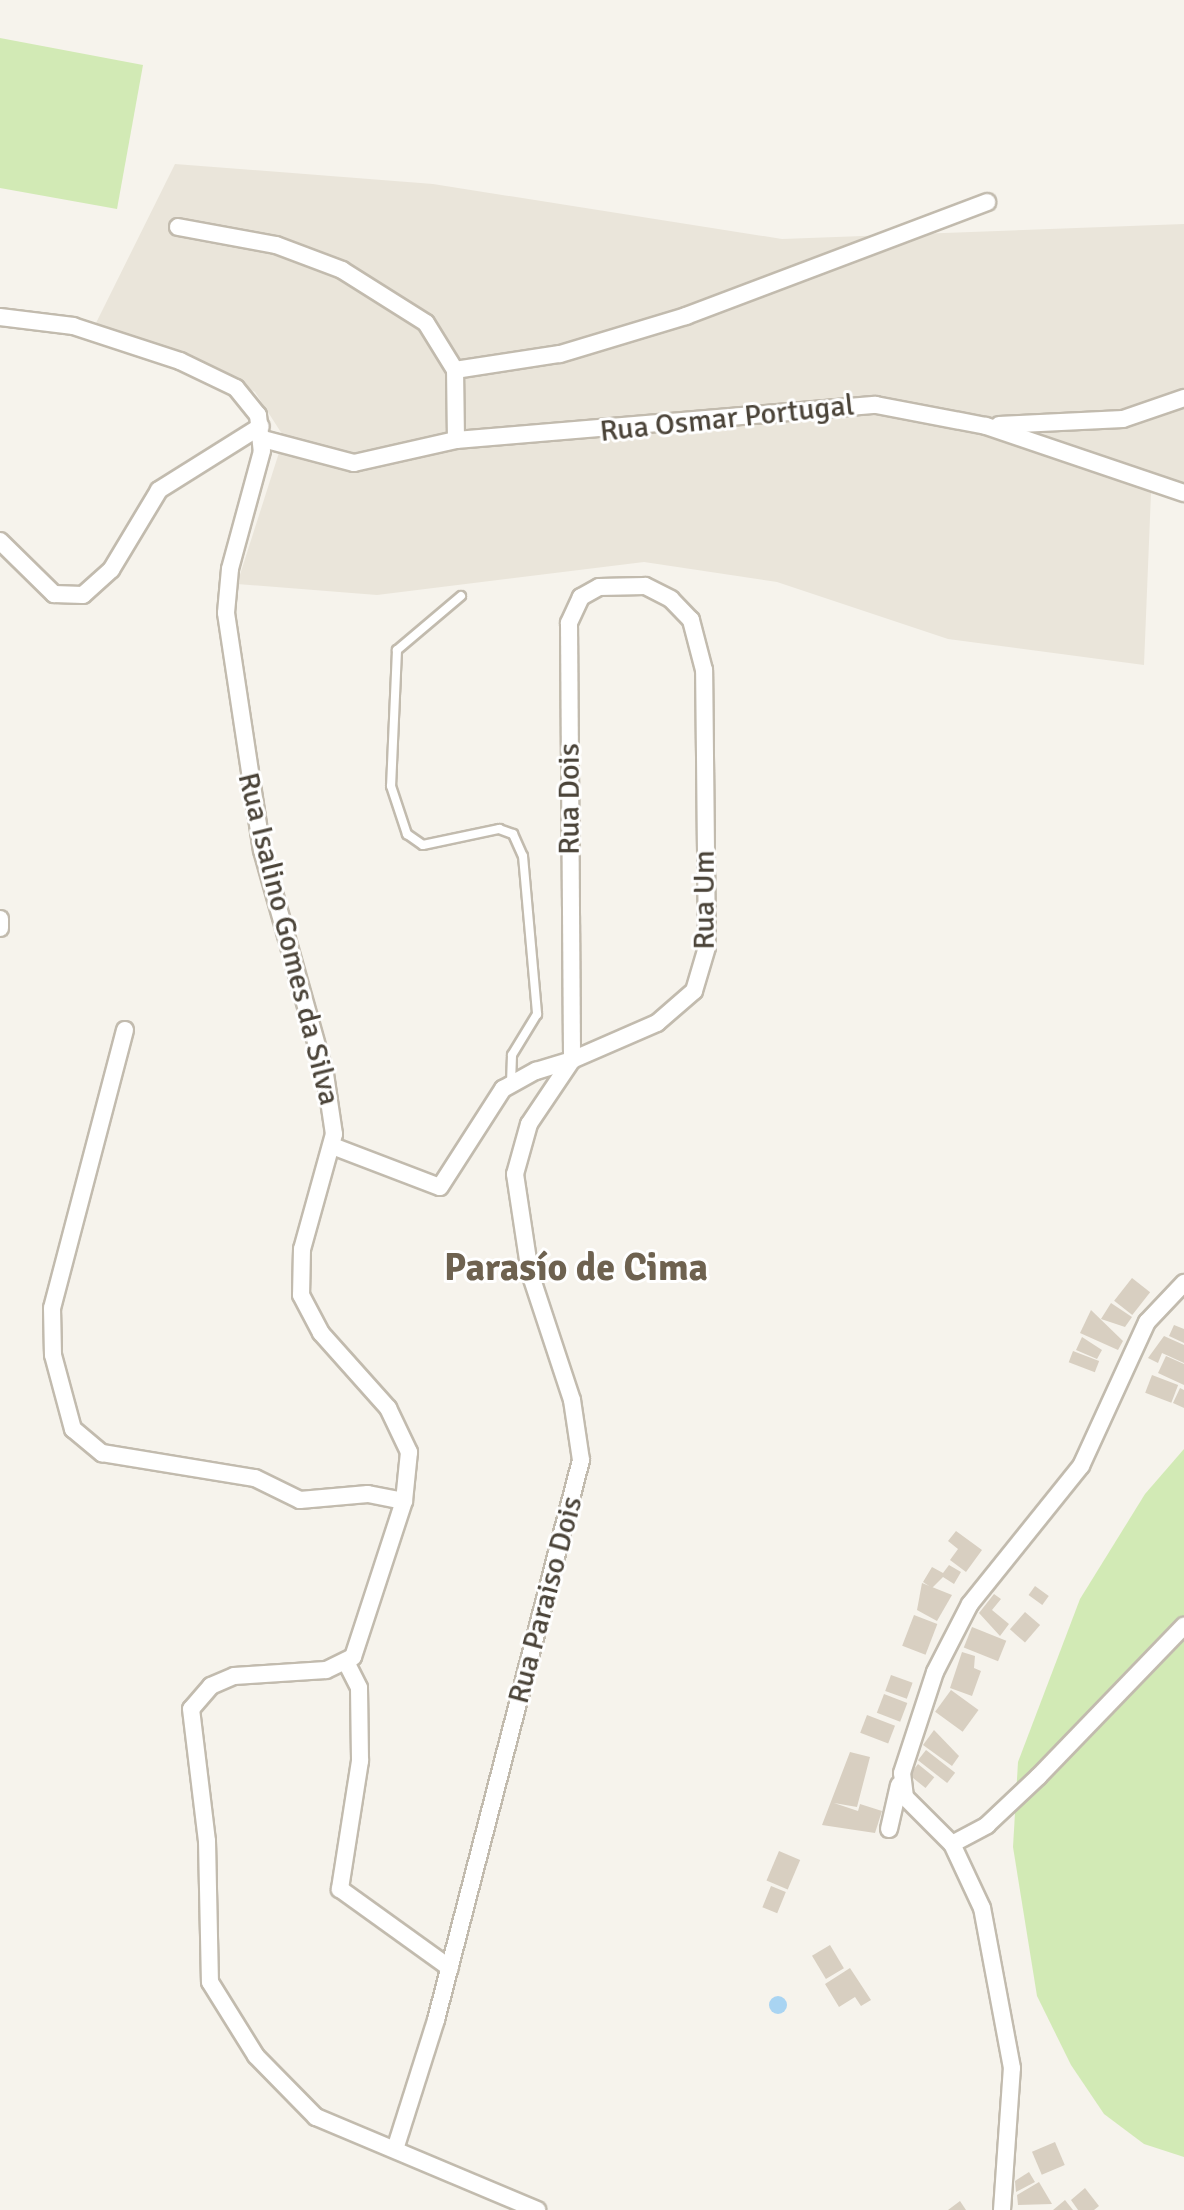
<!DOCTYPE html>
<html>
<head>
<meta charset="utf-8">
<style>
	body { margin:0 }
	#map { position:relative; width:1184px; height:2210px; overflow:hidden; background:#f6f3ec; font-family:Signika,sans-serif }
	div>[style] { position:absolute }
	.residential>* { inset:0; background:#eae5da }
	.green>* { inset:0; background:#d2eab5 }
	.water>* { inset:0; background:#a9d4f2 }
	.round { border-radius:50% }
	.building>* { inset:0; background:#d8cfc1; transform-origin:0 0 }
	.roads { filter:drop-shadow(2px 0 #c2bbae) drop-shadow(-2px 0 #c2bbae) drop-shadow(0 2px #c2bbae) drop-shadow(0 -2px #c2bbae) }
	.service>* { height:8px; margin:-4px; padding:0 4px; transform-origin:4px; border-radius:4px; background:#fff }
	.minor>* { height:16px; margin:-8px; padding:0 8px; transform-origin:8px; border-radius:8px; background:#fff }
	span { translate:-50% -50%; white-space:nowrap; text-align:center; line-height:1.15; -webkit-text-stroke:6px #fff; paint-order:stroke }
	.street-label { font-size:30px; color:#4b4439 }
	.district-label { font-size:38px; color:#6e6250; font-weight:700 }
</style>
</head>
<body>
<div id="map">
	<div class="residential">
		<i style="clip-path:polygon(175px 164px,433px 184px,782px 239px,1184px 224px,1184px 497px,1151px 493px,1144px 665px,948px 639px,777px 582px,644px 562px,377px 595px,237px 584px,284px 437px,255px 392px,196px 360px,96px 323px)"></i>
	</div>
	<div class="green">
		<i style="clip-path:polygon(0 38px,143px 65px,117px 209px,0 188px)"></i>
		<i style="clip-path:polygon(1184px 1449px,1184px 2157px,1144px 2144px,1104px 2114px,1071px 2065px,1037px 1996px,1013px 1847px,1018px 1762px,1080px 1599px,1145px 1494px)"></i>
	</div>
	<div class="water">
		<i class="round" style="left:769px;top:1996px;width:18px;height:18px"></i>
	</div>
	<div class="building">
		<i style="left:1132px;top:1278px;width:23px;height:29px;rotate:38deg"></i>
		<i style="clip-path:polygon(1111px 1303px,1132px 1317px,1125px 1327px,1101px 1319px)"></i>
		<i style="clip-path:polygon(1091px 1310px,1123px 1341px,1118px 1350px,1080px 1333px)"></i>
		<i style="clip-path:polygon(1174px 1325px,1184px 1329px,1184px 1343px,1169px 1336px)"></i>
		<i style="clip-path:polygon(1164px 1336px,1184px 1345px,1184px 1363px,1162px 1353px,1158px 1363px,1148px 1358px)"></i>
		<i style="clip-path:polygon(1082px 1337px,1102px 1350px,1097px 1359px,1076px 1350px)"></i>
		<i style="left:1073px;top:1351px;width:28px;height:12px;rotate:21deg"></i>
		<i style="clip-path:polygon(1166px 1356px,1184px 1364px,1184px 1385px,1158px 1373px)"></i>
		<i style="left:1152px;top:1375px;width:28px;height:19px;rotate:21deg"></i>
		<i style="clip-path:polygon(1180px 1388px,1184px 1390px,1184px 1408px,1173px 1403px)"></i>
		<i style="clip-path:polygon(956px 1531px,982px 1550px,966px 1572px,950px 1560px,958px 1549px,948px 1541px)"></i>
		<i style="clip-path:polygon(949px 1565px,961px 1572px,954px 1584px,943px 1577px,932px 1588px,923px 1582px,932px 1567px,943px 1573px)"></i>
		<i style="clip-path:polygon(922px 1583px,952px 1595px,937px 1621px,917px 1610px)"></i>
		<i style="left:1035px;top:1586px;width:17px;height:11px;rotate:36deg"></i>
		<i style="clip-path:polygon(994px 1594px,1001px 1599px,992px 1610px,1009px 1624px,1000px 1636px,979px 1613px)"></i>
		<i style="left:1025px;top:1612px;width:20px;height:23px;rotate:41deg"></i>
		<i style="left:914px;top:1615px;width:25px;height:33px;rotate:21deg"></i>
		<i style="left:972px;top:1627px;width:37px;height:22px;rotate:22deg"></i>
		<i style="clip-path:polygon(962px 1652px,975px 1656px,974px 1668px,981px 1671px,972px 1696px,950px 1688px)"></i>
		<i style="left:891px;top:1675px;width:23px;height:17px;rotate:20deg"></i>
		<i style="left:951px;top:1690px;width:34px;height:27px;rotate:36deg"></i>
		<i style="left:884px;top:1694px;width:25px;height:20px;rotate:21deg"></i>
		<i style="left:867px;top:1715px;width:30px;height:19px;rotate:21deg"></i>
		<i style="clip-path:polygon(934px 1730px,959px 1756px,952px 1766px,923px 1745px)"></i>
		<i style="left:926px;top:1750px;width:37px;height:13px;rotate:38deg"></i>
		<i style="clip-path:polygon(850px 1752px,870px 1757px,857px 1807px,834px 1803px,858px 1811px,860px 1804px,882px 1811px,875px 1833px,822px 1825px)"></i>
		<i style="left:918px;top:1764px;width:21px;height:14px;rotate:39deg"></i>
		<i style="left:779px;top:1851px;width:23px;height:32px;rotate:23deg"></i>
		<i style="left:771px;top:1886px;width:16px;height:23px;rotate:22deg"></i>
		<i style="left:830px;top:1945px;width:27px;height:21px;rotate:59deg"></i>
		<i style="clip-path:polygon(850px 1968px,871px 2000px,861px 2006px,855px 1997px,839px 2007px,825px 1984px)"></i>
		<i style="left:1055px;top:2142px;width:25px;height:25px;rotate:67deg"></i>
		<i style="clip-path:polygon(1029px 2172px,1035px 2182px,1016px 2192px,1015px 2181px)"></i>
		<i style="clip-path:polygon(1039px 2182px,1052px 2204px,1018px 2205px,1017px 2195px)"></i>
		<i style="clip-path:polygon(1085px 2188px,1099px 2206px,1094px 2210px,1078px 2210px,1071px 2200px)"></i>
		<i style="clip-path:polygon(1065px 2200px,1073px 2210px,1053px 2210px)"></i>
		<i style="clip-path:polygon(960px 2201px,966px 2210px,948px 2210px)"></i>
	</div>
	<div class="roads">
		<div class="service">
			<i style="left:461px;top:596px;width:84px;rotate:139.8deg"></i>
			<i style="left:397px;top:650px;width:136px;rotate:92.5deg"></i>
			<i style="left:391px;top:786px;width:51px;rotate:71.6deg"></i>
			<i style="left:407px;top:834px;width:19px;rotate:35deg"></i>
			<i style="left:423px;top:845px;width:78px;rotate:-11.9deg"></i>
			<i style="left:499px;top:829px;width:15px;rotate:20deg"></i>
			<i style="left:513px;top:834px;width:24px;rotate:66deg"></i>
			<i style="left:523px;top:856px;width:159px;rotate:84.9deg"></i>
			<i style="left:537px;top:1014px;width:48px;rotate:121.4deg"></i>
			<i style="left:512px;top:1055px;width:28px;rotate:92deg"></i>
		</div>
		<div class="minor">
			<i style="left:178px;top:227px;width:100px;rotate:10.4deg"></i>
			<i style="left:276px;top:245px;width:71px;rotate:20.7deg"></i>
			<i style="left:342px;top:270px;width:99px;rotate:32.2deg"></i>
			<i style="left:426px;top:323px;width:55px;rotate:58.3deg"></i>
			<i style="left:0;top:317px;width:74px;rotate:7deg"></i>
			<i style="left:73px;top:326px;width:113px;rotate:18.1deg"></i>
			<i style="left:180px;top:361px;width:62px;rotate:25.7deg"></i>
			<i style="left:236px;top:388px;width:35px;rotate:51deg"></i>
			<i style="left:258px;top:415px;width:36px;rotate:84deg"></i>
			<i style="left:262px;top:451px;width:122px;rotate:105.2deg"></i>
			<i style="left:230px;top:569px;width:44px;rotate:95.2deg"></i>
			<i style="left:226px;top:613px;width:240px;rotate:81.4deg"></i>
			<i style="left:262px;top:850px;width:233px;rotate:74.3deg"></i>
			<i style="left:325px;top:1074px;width:61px;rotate:81.5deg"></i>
			<i style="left:334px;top:1134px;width:119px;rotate:105.5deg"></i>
			<i style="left:302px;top:1249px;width:46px;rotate:91.2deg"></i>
			<i style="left:301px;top:1295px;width:43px;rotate:62.2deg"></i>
			<i style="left:321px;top:1333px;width:101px;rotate:48.2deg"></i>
			<i style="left:388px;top:1408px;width:49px;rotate:64.5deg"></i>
			<i style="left:409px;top:1452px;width:49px;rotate:95.8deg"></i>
			<i style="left:404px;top:1501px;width:164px;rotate:108.1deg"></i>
			<i style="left:353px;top:1657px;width:30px;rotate:154deg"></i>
			<i style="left:326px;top:1670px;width:92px;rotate:176.3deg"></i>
			<i style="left:234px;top:1676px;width:25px;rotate:157deg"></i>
			<i style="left:211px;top:1686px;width:30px;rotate:131deg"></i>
			<i style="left:191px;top:1709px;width:133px;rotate:83.1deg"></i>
			<i style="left:207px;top:1841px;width:141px;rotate:88.8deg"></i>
			<i style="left:210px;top:1982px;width:87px;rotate:58.1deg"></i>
			<i style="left:256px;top:2056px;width:86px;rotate:45.5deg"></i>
			<i style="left:316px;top:2117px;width:240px;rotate:22.8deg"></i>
			<i style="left:999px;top:425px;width:124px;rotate:-2.8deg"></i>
			<i style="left:1123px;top:419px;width:65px;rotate:-19deg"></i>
			<i style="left:263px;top:439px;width:94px;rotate:14.8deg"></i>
			<i style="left:354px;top:463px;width:105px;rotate:-12.7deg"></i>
			<i style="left:456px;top:440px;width:421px;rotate:-4.8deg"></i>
			<i style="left:876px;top:405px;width:112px;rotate:10.8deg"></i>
			<i style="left:986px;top:426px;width:209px;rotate:18.7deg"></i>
			<i style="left:456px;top:440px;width:70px;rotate:-90.8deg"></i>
			<i style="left:455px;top:370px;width:106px;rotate:-8.7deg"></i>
			<i style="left:560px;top:354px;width:132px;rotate:-16.8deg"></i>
			<i style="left:686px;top:316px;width:322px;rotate:-20.7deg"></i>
			<i style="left:0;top:541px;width:76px;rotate:44.5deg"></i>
			<i style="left:54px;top:594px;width:29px;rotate:2deg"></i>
			<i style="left:83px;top:595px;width:38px;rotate:-42deg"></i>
			<i style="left:111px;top:570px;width:93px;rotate:-59deg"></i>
			<i style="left:159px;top:490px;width:120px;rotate:-32.1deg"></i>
			<i style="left:0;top:919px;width:9px;rotate:90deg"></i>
			<i style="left:125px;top:1030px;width:287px;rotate:104.7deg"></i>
			<i style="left:52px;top:1308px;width:47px;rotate:88.8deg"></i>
			<i style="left:53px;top:1355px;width:77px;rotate:74.9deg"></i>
			<i style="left:73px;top:1429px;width:38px;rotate:40deg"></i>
			<i style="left:102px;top:1453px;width:155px;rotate:9.3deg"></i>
			<i style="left:255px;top:1478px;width:50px;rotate:26.1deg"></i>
			<i style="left:300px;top:1500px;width:68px;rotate:-5deg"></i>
			<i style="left:368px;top:1494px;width:37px;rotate:11deg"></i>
			<i style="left:335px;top:1147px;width:112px;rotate:20.9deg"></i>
			<i style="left:440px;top:1187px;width:117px;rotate:-57.3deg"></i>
			<i style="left:503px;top:1089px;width:38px;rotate:-29deg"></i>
			<i style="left:536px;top:1071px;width:38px;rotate:-17deg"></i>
			<i style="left:572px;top:1060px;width:93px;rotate:-23.5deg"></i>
			<i style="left:657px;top:1023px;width:49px;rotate:-40.9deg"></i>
			<i style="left:694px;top:991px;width:46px;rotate:-73.5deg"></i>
			<i style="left:707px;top:947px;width:277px;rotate:-90.6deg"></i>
			<i style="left:704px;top:670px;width:52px;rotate:-104.6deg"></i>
			<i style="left:691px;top:620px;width:29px;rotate:-134deg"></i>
			<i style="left:671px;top:599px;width:29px;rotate:-153deg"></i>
			<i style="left:645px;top:586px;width:46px;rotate:178.8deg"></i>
			<i style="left:599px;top:587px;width:21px;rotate:151deg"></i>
			<i style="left:581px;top:597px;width:29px;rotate:115deg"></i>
			<i style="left:569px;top:623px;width:437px;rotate:89.6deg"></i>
			<i style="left:572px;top:1060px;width:77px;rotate:123.9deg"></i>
			<i style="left:529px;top:1124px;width:52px;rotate:105.6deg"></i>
			<i style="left:515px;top:1174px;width:100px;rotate:81.4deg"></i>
			<i style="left:530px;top:1273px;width:134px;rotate:71.7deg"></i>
			<i style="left:572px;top:1400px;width:61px;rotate:81.5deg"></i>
			<i style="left:581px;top:1460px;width:578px;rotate:104.52deg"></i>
			<i style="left:436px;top:2020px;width:135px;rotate:107.6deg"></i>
			<i style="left:346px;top:1662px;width:29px;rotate:63deg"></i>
			<i style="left:359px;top:1688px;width:73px;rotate:89.2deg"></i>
			<i style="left:360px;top:1761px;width:130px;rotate:98.9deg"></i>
			<i style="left:340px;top:1889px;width:135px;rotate:35.7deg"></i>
			<i style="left:889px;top:1829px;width:45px;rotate:-77.2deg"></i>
			<i style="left:952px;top:1844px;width:40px;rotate:-28deg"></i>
			<i style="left:987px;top:1825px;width:71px;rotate:-43.3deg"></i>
			<i style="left:1039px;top:1776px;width:209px;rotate:-46deg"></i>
			<i style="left:1002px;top:2210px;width:142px;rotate:-86deg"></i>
			<i style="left:1012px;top:2068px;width:163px;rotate:-100.6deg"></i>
			<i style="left:982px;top:1908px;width:71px;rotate:-115.1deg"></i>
			<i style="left:952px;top:1844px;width:66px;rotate:-135deg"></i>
			<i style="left:905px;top:1797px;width:24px;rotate:-97deg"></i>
			<i style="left:902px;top:1773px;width:106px;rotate:-71.9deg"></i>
			<i style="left:935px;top:1672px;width:76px;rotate:-62.8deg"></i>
			<i style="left:970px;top:1604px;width:177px;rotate:-51.2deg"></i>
			<i style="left:1081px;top:1466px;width:158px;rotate:-65.4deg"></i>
			<i style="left:1147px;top:1322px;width:54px;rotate:-46.5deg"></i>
		</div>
	</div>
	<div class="street-label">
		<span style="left:727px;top:419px;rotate:-6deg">Rua Osmar Portugal</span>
		<span style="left:570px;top:799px;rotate:-90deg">Rua Dois</span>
		<span style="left:705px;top:900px;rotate:-90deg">Rua Um</span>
		<span style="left:288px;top:939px;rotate:76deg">Rua Isalino Gomes da Silva</span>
		<span style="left:546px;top:1600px;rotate:-75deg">Rua Paraiso Dois</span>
	</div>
	<div class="district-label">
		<span style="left:576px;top:1268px">Parasío de Cima</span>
	</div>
</div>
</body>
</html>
